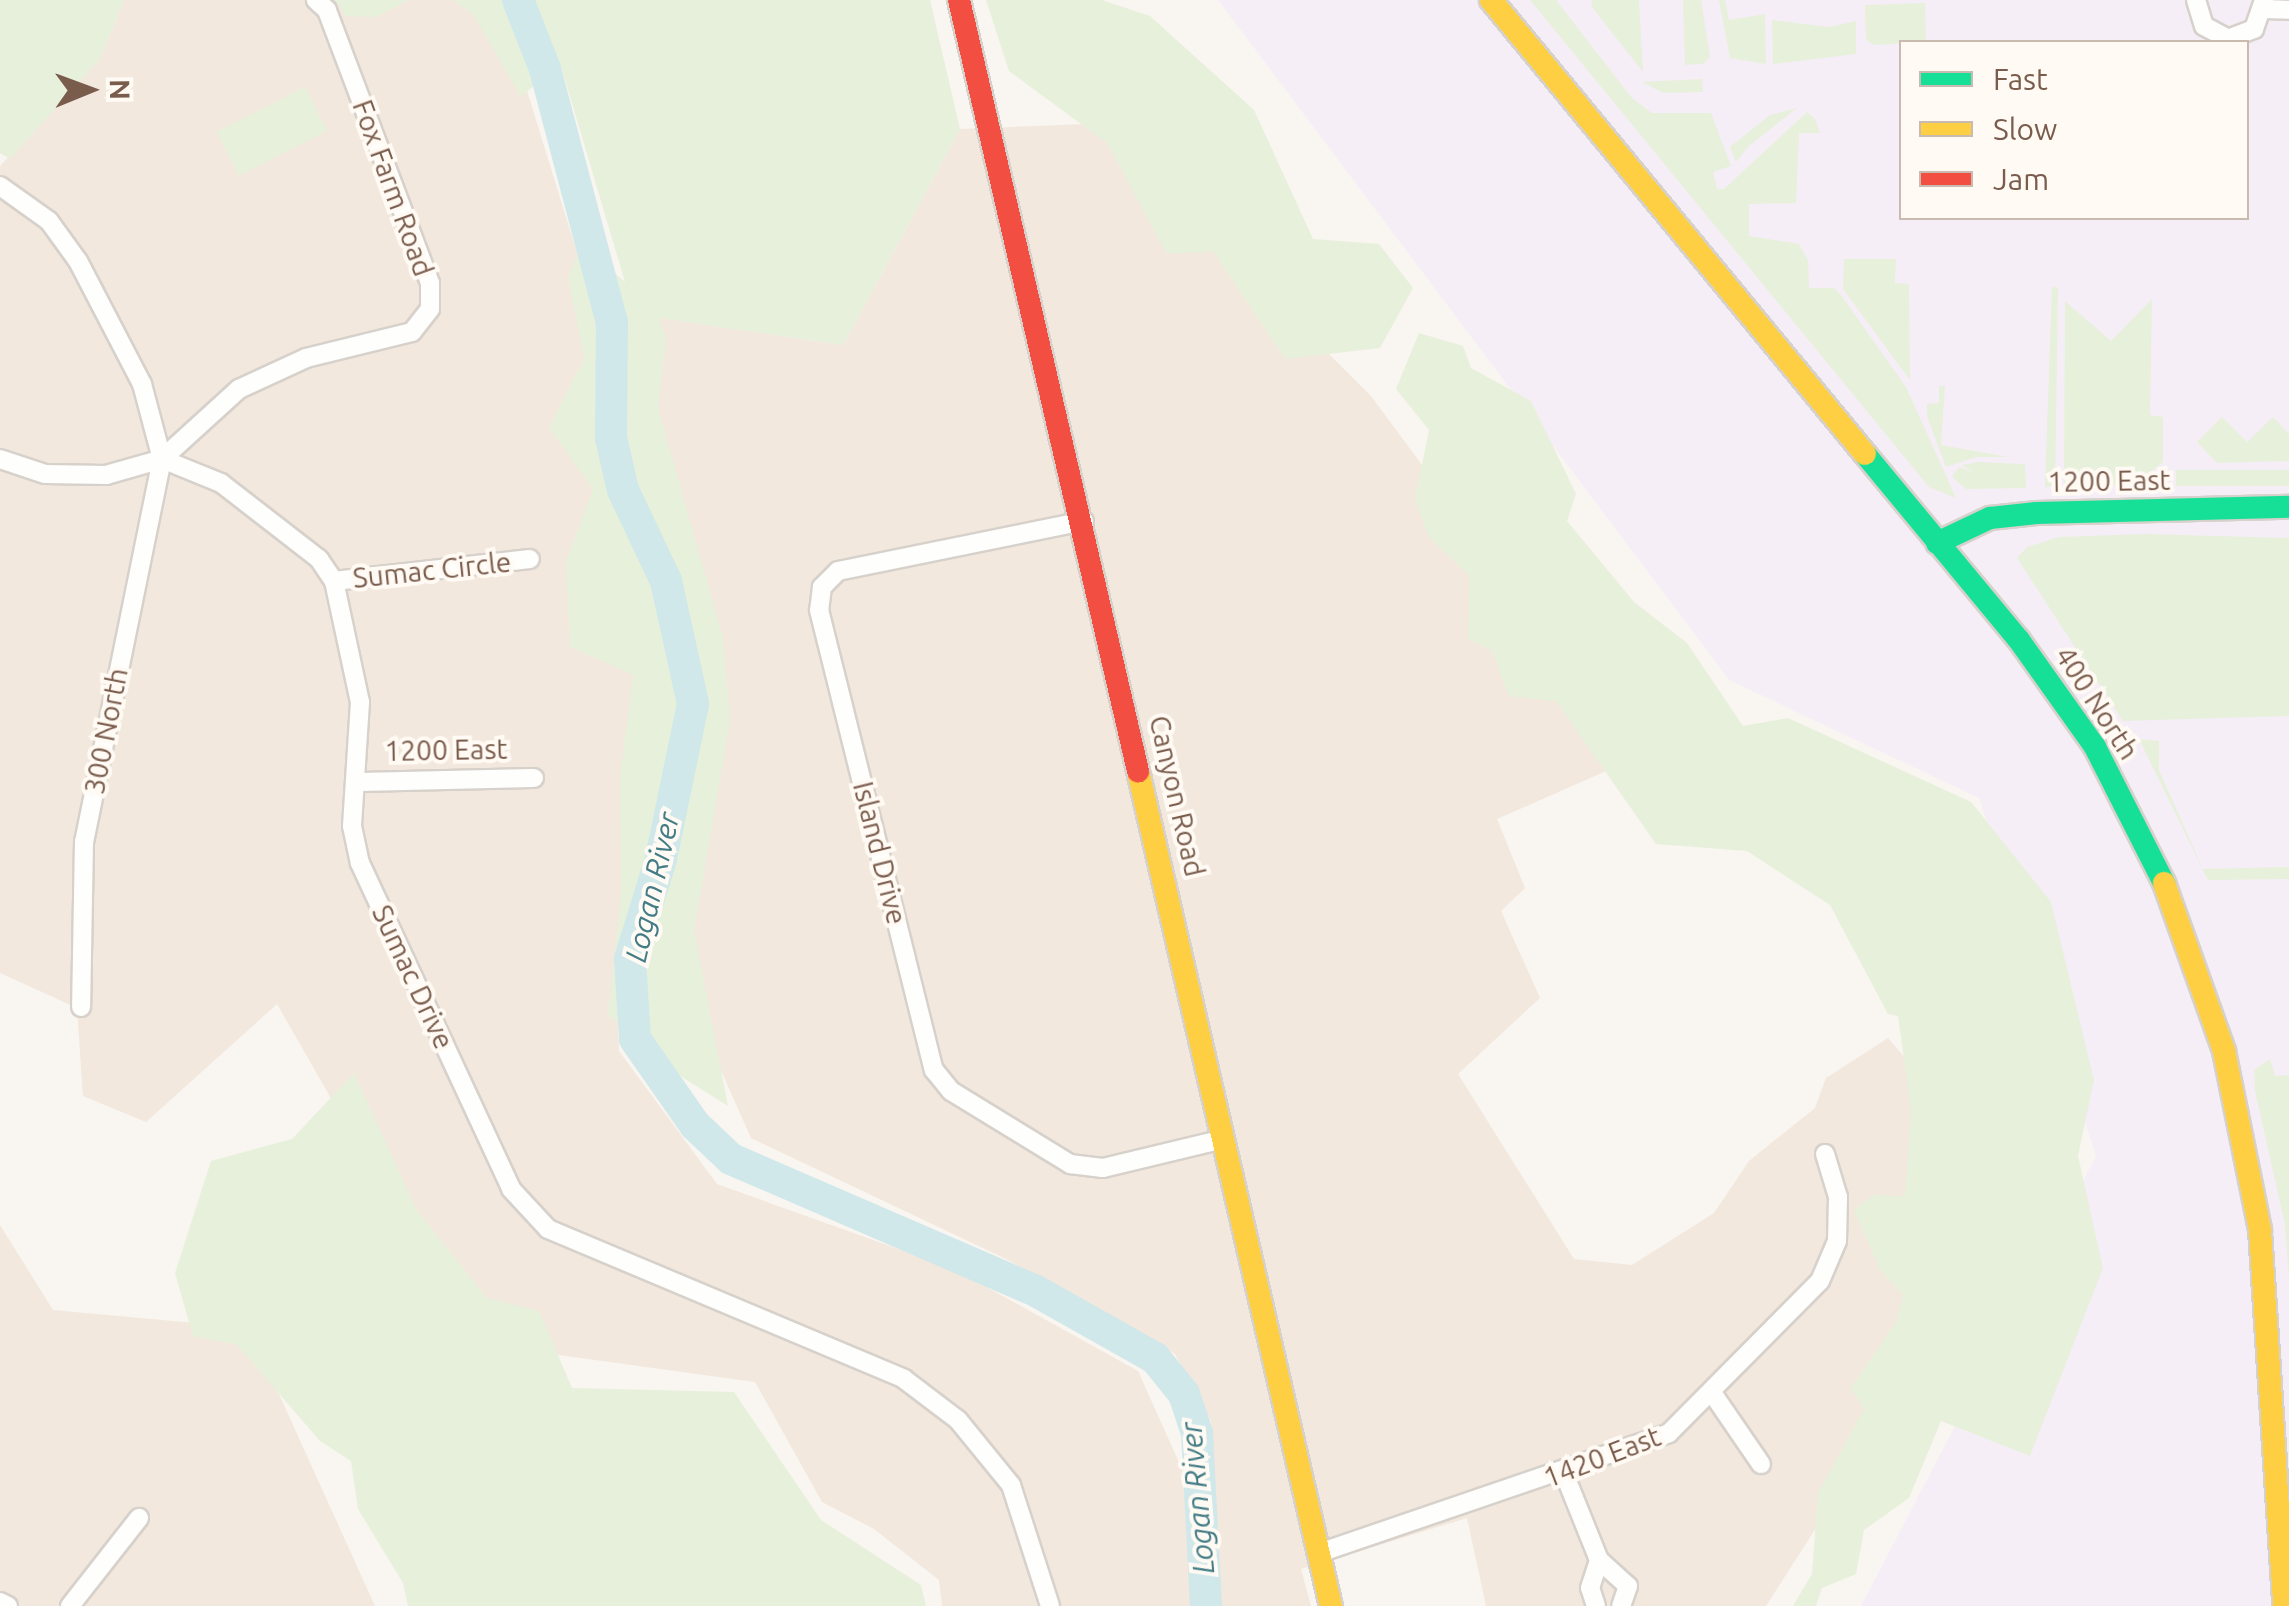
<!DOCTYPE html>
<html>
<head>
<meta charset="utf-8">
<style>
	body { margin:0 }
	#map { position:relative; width:2289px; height:1606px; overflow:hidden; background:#f9f5f0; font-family:Ubuntu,sans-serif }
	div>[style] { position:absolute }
	.residential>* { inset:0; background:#f2e8de }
	.education>* { inset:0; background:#f6eef6 }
	.green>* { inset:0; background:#e7f0db; transform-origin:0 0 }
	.river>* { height:32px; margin:-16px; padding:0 16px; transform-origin:16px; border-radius:16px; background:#d0e8ea }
	.roads { filter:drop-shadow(2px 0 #d7d1cb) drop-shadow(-2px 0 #d7d1cb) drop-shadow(0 2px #d7d1cb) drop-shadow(0 -2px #d7d1cb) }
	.street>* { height:18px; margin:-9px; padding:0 9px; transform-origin:9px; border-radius:9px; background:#fefefd }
	.fast>* { height:22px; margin:-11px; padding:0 11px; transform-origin:11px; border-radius:11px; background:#16e098 }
	.slow>* { height:22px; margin:-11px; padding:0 11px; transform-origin:11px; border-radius:11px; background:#ffcf43 }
	.jam>* { height:22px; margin:-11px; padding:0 11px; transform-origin:11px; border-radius:11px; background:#f24e42 }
	span { translate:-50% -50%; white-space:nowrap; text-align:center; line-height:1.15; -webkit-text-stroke:8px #fffaf3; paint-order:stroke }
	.street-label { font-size:28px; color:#7a5c4d }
	.water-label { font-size:30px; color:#437c86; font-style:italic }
	.legend { position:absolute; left:1899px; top:40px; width:350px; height:180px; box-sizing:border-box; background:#fffaf3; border:2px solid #cabbb1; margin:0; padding:12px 18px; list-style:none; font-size:30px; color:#7a5c4d }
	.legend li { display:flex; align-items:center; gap:20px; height:50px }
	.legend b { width:50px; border:2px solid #cabbb1 }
	.north { position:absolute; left:40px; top:40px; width:100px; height:100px; -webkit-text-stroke:8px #fffaf3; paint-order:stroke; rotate:89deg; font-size:28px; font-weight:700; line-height:40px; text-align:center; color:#7a5c4d }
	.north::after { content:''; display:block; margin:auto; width:35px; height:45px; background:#7a5c4d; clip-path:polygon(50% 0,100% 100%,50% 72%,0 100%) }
</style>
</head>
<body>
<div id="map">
	<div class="residential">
		<i style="clip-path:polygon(124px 0,499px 0,599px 324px,658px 611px,616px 962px,619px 1051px,717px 1184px,954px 1269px,1138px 1371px,1186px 1478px,1191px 1606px,942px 1606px,939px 1580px,874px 1529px,822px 1502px,755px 1382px,471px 1343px,277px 1004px,146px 1122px,83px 1096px,77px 1008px,0 973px,0 166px,100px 59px)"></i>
		<i style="clip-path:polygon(1136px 122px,1267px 292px,1371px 396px,1638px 757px,1497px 819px,1525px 888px,1501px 911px,1540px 998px,1458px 1074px,1574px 1259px,1632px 1265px,1714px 1213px,1749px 1161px,1815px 1108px,1826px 1078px,1888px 1038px,1943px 1102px,1880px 1428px,1766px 1606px,1486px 1606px,1467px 1518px,1301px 1569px,1311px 1606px,1220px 1606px,1211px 1421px,1175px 1354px,1006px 1259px,751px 1138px,679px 976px,634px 314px,843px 345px,960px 129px)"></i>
		<i style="clip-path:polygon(0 1225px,53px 1310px,249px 1328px,375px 1606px,0 1606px)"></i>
	</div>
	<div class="education">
		<i style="clip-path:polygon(evenodd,1218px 0,2289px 0,2289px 1606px,1861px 1606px,2096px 1156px,1979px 798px,1729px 680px,1218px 0,1902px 42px,2246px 42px,2246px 218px,1902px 218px,1902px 42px)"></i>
	</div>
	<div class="green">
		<i style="clip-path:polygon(0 0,124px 0,100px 59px,10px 159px,0 153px)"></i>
		<i style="clip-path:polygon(335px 0,409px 0,376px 17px,346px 16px)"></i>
		<i style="clip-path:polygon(453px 0,930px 0,960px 129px,843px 345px,659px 318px,666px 339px,658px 408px,723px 638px,730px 720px,694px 931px,728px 1106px,674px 1072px,608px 1015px,621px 893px,620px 777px,633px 675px,570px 647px,566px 562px,593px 489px,549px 428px,584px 359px,568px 278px,582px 244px,625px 282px,560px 63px,521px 97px,473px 14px)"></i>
		<i style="clip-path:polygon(986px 0,1102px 0,1150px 16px,1254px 110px,1313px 239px,1379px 244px,1413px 288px,1380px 348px,1285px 359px,1213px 251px,1167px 254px,1107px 143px,1009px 71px)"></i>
		<i style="clip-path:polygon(1530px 0,1556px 0,1632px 98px,1652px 113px,1711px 113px,1731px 166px,1713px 172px,1717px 189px,1724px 189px,1807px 112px,1815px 119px,1820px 133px,1799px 133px,1796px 203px,1749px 204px,1749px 236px,1799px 244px,1808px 260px,1809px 288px,1834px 288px,1841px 295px,1906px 387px,1956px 498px,1929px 487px)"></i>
		<i style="clip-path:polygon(1592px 0,1639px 0,1643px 72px,1591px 6px)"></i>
		<i style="clip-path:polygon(1683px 0,1701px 0,1710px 57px,1703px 64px,1685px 65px)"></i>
		<i style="clip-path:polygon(1719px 0,1725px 0,1729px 20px,1765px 14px,1766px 64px,1730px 58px)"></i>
		<i style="clip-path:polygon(1925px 3px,1926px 42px,1873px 45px,1866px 39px,1865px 5px)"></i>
		<i style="clip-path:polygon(1772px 20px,1829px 27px,1856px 21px,1856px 54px,1773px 64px)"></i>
		<i style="clip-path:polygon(1702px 79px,1703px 92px,1663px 93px,1642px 82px)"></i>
		<i style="left:305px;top:87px;width:49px;height:99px;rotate:63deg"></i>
		<i style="clip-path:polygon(1797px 108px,1749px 146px,1736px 162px,1730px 147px,1770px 115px)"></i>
		<i style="clip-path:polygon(1844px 259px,1896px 259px,1895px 283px,1909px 284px,1910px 380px,1843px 289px)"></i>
		<i style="clip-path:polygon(2052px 286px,2058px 288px,2055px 486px,2045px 487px)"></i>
		<i style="clip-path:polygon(2152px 299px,2150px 415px,2163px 417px,2163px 462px,2135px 484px,2064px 486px,2065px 301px,2111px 341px)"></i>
		<i style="clip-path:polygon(1419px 333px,1463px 346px,1471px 368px,1531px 401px,1576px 494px,1567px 521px,1634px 602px,1687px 643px,1743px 726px,1788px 718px,1971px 802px,2051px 902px,2094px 1080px,2078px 1156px,2103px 1268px,2030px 1456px,1941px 1421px,1909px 1498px,1864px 1530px,1856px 1574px,1822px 1588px,1816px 1606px,1793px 1606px,1812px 1574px,1818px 1493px,1864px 1409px,1851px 1388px,1897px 1320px,1903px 1295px,1880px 1270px,1854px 1210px,1873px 1195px,1905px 1196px,1911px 1110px,1898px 1016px,1888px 1014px,1830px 905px,1747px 851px,1656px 844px,1556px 701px,1509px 696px,1492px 651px,1468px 639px,1470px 576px,1429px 537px,1415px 500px,1429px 430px,1396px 389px)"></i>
		<i style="clip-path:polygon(1939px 386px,1945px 386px,1941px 445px,2008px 457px,1977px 457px,1946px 467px,1927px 416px,1927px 404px,1939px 403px)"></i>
		<i style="clip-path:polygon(2222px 417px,2247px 442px,2273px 417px,2289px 434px,2289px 461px,2217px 463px,2197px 442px)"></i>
		<i style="clip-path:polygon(1978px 462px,2025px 464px,2026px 488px,1966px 489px,1952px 477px,1959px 467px,1973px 472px,1962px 465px)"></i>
		<i style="left:2289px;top:470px;width:16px;height:113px;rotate:90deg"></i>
		<i style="clip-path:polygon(2145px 534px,2289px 538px,2289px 716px,2123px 721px,2017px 558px,2027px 547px,2059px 537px)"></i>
		<i style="clip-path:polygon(2139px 739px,2159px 741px,2159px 770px,2203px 869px,2289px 867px,2289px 879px,2208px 880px)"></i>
		<i style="clip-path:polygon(2270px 1059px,2275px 1076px,2289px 1075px,2289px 1279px,2285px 1225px,2255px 1091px,2254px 1070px)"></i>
		<i style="clip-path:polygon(354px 1073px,416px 1209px,487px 1298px,539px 1311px,572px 1388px,734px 1392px,821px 1520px,921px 1585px,926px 1606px,408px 1606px,403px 1583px,358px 1509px,351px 1461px,320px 1441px,237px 1345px,193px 1336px,175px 1273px,211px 1161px,292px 1139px)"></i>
	</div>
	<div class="river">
		<i style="left:518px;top:0;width:74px;rotate:68.6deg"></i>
		<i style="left:545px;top:69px;width:262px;rotate:75.2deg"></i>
		<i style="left:612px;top:322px;width:116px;rotate:90.5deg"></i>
		<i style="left:611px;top:438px;width:53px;rotate:77deg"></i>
		<i style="left:623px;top:490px;width:101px;rotate:64.7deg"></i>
		<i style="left:666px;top:581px;width:126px;rotate:77.6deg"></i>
		<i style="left:693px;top:704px;width:158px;rotate:101.7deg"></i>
		<i style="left:661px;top:859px;width:105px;rotate:107.2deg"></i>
		<i style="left:630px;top:959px;width:80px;rotate:86.4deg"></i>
		<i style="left:635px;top:1039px;width:105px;rotate:55.1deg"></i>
		<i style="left:695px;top:1125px;width:50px;rotate:43.4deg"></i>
		<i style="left:731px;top:1159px;width:332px;rotate:23.4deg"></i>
		<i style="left:1036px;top:1291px;width:137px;rotate:29.4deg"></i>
		<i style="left:1155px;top:1358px;width:46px;rotate:51.1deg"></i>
		<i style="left:1184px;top:1394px;width:41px;rotate:71.6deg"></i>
		<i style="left:1197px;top:1433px;width:173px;rotate:87deg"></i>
	</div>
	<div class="roads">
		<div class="street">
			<i style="left:2196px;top:0;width:27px;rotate:73deg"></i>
			<i style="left:2204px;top:26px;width:27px;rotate:28deg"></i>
			<i style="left:2228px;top:39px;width:28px;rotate:-21deg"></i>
			<i style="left:2254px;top:29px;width:31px;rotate:-71deg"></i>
			<i style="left:2264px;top:9px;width:25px;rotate:2deg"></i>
			<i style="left:0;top:186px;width:60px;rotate:35.5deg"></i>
			<i style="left:49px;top:221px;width:49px;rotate:54.1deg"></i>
			<i style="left:78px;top:261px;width:139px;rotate:62.5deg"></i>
			<i style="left:142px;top:384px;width:78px;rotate:75.1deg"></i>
			<i style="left:162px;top:459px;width:390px;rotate:101.5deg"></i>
			<i style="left:84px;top:841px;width:166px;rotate:91deg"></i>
			<i style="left:0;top:459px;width:47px;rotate:18.4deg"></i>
			<i style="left:45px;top:474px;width:61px;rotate:0.9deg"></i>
			<i style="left:106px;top:475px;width:58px;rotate:-15.9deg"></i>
			<i style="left:162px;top:459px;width:104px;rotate:-42.3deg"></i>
			<i style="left:239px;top:389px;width:74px;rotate:-24.8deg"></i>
			<i style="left:306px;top:358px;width:109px;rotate:-13.8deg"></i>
			<i style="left:412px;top:332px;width:29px;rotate:-52deg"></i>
			<i style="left:430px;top:309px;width:26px;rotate:-90deg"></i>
			<i style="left:430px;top:283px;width:292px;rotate:-110.7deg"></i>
			<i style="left:327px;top:10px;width:15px;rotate:-138deg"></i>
			<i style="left:162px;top:459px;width:64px;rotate:22.1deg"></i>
			<i style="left:221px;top:483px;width:124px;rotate:37.8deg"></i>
			<i style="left:319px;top:559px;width:27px;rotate:56deg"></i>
			<i style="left:334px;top:581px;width:124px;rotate:77.9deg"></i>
			<i style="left:360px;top:702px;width:124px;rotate:93.7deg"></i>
			<i style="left:352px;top:826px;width:38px;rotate:78deg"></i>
			<i style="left:360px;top:863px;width:359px;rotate:65.1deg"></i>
			<i style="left:511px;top:1189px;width:54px;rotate:47.2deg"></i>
			<i style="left:548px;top:1229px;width:386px;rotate:22.8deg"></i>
			<i style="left:904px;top:1379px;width:68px;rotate:37.2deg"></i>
			<i style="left:958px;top:1420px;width:84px;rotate:50.8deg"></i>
			<i style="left:1011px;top:1485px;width:127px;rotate:72.1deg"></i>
			<i style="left:1084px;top:521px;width:251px;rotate:168.5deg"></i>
			<i style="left:838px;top:571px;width:23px;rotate:135deg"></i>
			<i style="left:822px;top:587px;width:23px;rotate:97deg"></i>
			<i style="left:819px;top:610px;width:474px;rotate:76deg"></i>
			<i style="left:934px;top:1070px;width:27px;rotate:51deg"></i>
			<i style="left:951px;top:1091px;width:140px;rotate:31.5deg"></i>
			<i style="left:1070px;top:1164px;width:33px;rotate:7deg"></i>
			<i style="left:1103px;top:1168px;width:124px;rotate:-13.5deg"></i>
			<i style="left:334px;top:581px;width:197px;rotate:-6.4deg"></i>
			<i style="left:359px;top:782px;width:175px;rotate:-1.3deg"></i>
			<i style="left:1713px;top:1394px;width:85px;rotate:55.6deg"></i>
			<i style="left:1564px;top:1473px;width:94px;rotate:68.1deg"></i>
			<i style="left:1319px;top:1553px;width:370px;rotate:-18.9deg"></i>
			<i style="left:1669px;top:1433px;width:214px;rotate:-45.2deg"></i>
			<i style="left:1820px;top:1281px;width:43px;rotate:-67deg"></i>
			<i style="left:1837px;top:1241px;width:44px;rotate:-88.7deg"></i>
			<i style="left:1838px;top:1197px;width:45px;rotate:-106.8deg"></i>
			<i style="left:0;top:1602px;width:9px;rotate:27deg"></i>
			<i style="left:70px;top:1606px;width:112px;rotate:-51.9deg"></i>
			<i style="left:1596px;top:1606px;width:19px;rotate:-108deg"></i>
			<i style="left:1590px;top:1588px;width:29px;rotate:-72deg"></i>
			<i style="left:1599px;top:1560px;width:39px;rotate:42deg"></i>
			<i style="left:1628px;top:1586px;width:21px;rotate:109deg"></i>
		</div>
		<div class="fast">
			<i style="left:1865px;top:454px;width:241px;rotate:50.4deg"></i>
			<i style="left:2019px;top:640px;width:131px;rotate:54.6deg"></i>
			<i style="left:2095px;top:747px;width:153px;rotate:63.1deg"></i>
			<i style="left:1937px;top:543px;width:59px;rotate:-25.3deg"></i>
			<i style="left:1990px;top:518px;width:47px;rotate:-6.1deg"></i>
			<i style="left:2037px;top:513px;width:252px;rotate:-1.4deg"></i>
		</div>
		<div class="slow">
			<i style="left:1491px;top:0;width:588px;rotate:50.52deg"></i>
			<i style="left:1138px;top:771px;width:857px;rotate:76.99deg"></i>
			<i style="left:2164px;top:883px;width:178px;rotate:70.3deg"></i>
			<i style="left:2224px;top:1051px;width:183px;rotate:78.6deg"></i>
			<i style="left:2260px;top:1230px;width:377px;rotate:86.3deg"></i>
		</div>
		<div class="jam">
			<i style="left:959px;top:0;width:792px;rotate:76.93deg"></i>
		</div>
	</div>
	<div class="street-label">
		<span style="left:393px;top:188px;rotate:70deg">Fox Farm Road</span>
		<span style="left:2109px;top:481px;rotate:-1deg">1200 East</span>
		<span style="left:432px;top:570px;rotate:-6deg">Sumac Circle</span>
		<span style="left:2097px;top:703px;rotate:57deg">400 North</span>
		<span style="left:106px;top:731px;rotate:-79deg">300 North</span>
		<span style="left:446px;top:750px;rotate:-1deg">1200 East</span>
		<span style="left:1177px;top:796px;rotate:77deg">Canyon Road</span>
		<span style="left:880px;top:853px;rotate:76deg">Island Drive</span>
		<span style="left:413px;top:977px;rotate:65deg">Sumac Drive</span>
		<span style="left:1602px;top:1457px;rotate:-21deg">1420 East</span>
	</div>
	<div class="water-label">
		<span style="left:652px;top:887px;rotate:-77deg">Logan River</span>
		<span style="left:1197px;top:1498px;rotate:-95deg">Logan River</span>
	</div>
	<ul class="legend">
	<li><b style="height:12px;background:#16e098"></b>Fast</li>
	<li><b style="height:12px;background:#ffcf43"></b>Slow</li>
	<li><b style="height:12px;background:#f24e42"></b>Jam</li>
	</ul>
	<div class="north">N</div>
</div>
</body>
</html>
